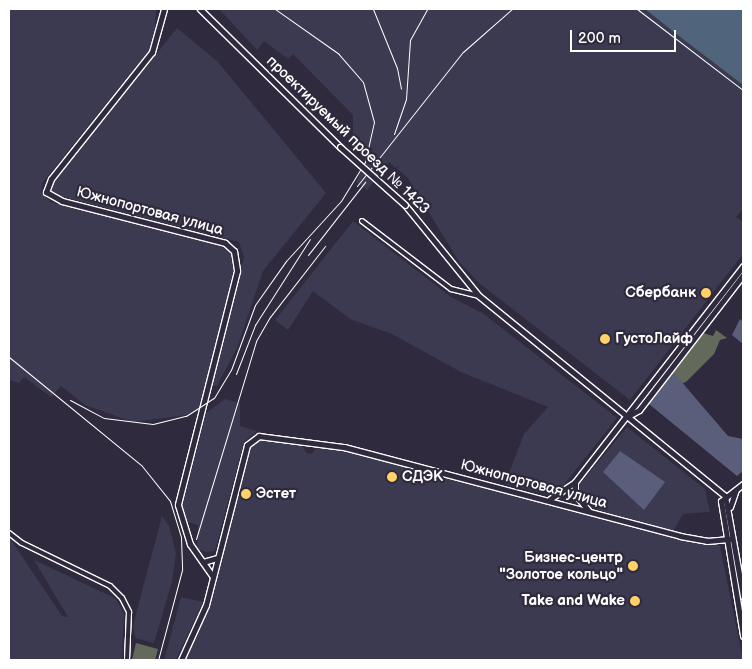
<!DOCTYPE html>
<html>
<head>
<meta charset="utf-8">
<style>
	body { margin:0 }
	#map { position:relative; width:752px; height:669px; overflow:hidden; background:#2f2a3d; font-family:"Balsamiq Sans",sans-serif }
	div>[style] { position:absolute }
	.built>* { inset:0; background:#3c3a50 }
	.green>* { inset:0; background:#63695b }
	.water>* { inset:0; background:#50657b }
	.building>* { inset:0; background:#5b5e7b }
	.roads { filter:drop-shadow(1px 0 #fff) drop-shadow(-1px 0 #fff) drop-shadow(0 1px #fff) drop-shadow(0 -1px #fff) }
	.street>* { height:4px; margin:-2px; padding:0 2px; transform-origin:2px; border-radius:2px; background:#2f2a3d }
	.secondary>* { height:5px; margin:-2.5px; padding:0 2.5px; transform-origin:2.5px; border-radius:2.5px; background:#2f2a3d }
	.rail>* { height:1px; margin:-0.5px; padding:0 0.5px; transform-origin:0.5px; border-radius:0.5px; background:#fff }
	.bridges { filter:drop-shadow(1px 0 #fff) drop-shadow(-1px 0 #fff) drop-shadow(0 1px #fff) drop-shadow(0 -1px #fff) }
	.secondary-bridge>* { height:5px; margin:-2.5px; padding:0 2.5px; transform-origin:2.5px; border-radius:2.5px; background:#2f2a3d }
	.dots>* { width:14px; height:14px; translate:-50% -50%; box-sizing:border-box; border:2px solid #2f2a3d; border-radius:50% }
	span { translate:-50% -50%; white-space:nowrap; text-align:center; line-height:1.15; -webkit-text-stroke:4.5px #2f2a3d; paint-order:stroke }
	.street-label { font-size:15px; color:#fff }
	.poi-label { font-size:15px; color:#fff; font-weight:700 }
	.right { translate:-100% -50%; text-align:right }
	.left { translate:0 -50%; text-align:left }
	.frame { position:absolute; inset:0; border:10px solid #fff; pointer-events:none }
	.scale { position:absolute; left:570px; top:30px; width:106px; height:22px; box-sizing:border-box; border:2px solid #fff; border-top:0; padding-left:6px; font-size:15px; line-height:18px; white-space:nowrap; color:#fff; -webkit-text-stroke:4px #2f2a3d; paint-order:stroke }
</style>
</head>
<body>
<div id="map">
	<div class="built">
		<i style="clip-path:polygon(9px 9px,156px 9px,154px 44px,43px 182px,41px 191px,50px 202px,225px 247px,234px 258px,235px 270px,201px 406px,187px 415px,133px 422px,85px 405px,61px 386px,51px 397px,24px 377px,19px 383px,9px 380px)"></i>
		<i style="clip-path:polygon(219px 9px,645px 9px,743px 85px,743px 209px,736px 217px,743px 222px,743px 254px,630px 400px,479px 283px,460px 263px,407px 177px,389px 162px,367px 190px,356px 182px,373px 148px,353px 145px,353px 115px,293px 54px,288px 59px,264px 41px,257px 50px)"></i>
		<i style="clip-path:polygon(177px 28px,217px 61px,326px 193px,263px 271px,237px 348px,217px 386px,211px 385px,244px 257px,239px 242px,56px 195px,52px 191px,54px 183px)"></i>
		<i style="clip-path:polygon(353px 221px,451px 297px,484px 314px,617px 418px,559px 491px,549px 495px,505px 484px,524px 434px,548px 407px,461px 372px,392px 334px,350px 319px,313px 291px,288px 330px,275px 320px)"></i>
		<i style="clip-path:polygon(225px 399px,240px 403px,240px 426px,257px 431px,244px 442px,215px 551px,207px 552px,197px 549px,198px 525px,188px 522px,182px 508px,206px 413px)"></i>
		<i style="clip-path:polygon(627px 427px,705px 489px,710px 512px,683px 514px,673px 531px,595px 509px,579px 497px,579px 485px)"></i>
		<i style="clip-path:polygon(260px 440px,302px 444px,306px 453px,312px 454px,315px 449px,325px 446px,720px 546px,743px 660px,185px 660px,207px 612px,251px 444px)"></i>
		<i style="clip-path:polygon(162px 516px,169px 526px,176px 553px,172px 582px,154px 643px,135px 638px,133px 625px)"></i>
		<i style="clip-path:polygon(9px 537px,62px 616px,68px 617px,34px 560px,115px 598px,124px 613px,122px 660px,9px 660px)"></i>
		<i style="clip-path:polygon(181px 597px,203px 602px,176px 660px,164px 660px)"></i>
	</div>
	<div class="green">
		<i style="clip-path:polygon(716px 330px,727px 338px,720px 340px,714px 354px,687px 381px,658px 398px,655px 396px,703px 333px,713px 336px)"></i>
		<i style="clip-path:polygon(136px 643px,158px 649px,155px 660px,132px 660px)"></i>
	</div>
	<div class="water">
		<i style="clip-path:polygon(645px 9px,743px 9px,743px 85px,679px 36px)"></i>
	</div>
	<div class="building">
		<i style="clip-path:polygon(740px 319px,743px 322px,743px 344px,732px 335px)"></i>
		<i style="clip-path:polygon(674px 373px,728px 436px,743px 439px,743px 471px,737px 476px,649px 404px)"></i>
		<i style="clip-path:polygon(620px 451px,665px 482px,644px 510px,603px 472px)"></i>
	</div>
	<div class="roads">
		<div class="street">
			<i style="left:362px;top:221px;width:112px;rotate:37.4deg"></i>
			<i style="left:451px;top:289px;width:29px;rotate:14deg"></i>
			<i style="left:9px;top:533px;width:16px;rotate:38deg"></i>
			<i style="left:22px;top:543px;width:98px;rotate:26deg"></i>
			<i style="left:110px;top:586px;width:17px;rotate:45deg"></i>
			<i style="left:122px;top:598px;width:16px;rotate:63deg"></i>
			<i style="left:129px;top:612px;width:48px;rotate:92.4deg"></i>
		</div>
		<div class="secondary">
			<i style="left:164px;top:9px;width:45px;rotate:105.6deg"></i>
			<i style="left:152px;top:52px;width:162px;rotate:128.5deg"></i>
			<i style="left:51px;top:179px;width:14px;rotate:111deg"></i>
			<i style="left:46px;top:192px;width:18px;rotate:29deg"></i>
			<i style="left:62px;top:201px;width:168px;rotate:14.4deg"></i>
			<i style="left:225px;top:243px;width:12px;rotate:42deg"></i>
			<i style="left:234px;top:251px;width:20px;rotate:81deg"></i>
			<i style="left:237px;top:271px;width:241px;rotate:104.2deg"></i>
			<i style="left:178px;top:505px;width:41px;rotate:72.9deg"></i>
			<i style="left:190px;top:544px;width:38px;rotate:55deg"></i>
			<i style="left:200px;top:9px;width:197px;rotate:44.6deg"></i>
			<i style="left:405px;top:205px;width:117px;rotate:50.9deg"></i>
			<i style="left:479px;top:296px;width:317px;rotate:39.1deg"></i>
			<i style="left:725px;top:496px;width:102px;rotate:79.8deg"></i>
			<i style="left:630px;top:415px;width:10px;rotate:-29deg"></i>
			<i style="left:639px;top:410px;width:170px;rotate:-52.4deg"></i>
			<i style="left:575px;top:482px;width:12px;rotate:90deg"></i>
			<i style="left:575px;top:494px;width:21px;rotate:51deg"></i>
			<i style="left:743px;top:484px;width:28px;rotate:142deg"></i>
			<i style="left:721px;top:501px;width:137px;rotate:80.7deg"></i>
			<i style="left:550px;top:499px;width:30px;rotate:-34deg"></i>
			<i style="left:575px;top:482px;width:274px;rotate:-52.1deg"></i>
			<i style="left:730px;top:507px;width:18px;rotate:-71deg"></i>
			<i style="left:203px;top:562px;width:15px;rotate:-16deg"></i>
			<i style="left:181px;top:660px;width:60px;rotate:-65.6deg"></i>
			<i style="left:206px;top:605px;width:165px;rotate:-75.6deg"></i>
			<i style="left:247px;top:445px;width:15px;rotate:-37deg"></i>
			<i style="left:259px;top:436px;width:86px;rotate:7.4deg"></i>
			<i style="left:344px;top:447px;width:348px;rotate:14.8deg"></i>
			<i style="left:680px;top:536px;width:27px;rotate:10deg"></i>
			<i style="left:707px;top:541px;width:25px;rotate:-5deg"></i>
		</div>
	</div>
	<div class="rail">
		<i style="left:373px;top:9px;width:64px;rotate:67.9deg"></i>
		<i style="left:397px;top:68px;width:21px;rotate:79deg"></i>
		<i style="left:637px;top:9px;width:133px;rotate:37.4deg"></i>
		<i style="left:394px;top:134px;width:37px;rotate:-71deg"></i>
		<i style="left:406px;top:99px;width:59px;rotate:-86.1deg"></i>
		<i style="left:410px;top:40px;width:35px;rotate:-61deg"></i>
		<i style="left:357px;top:186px;width:171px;rotate:-51.7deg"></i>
		<i style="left:463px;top:52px;width:65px;rotate:-41.3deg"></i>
		<i style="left:308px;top:255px;width:93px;rotate:-52deg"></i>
		<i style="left:9px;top:357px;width:172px;rotate:39.3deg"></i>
		<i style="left:142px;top:466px;width:45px;rotate:51.3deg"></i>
		<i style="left:170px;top:501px;width:38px;rotate:73deg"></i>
		<i style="left:181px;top:537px;width:33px;rotate:88deg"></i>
		<i style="left:182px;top:570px;width:93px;rotate:104.9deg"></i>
		<i style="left:236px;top:374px;width:53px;rotate:-68.8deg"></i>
		<i style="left:255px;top:325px;width:102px;rotate:-57.4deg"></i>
		<i style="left:70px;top:400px;width:38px;rotate:28deg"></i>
		<i style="left:104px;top:418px;width:49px;rotate:7deg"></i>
		<i style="left:153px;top:424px;width:34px;rotate:-14deg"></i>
		<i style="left:186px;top:416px;width:33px;rotate:-33deg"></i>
		<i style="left:214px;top:398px;width:33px;rotate:-59deg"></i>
		<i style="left:231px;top:370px;width:69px;rotate:-69.7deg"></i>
		<i style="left:255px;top:305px;width:54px;rotate:-54.8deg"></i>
		<i style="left:286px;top:261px;width:81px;rotate:-47.5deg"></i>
		<i style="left:341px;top:201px;width:46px;rotate:-58.4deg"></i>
		<i style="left:365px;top:162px;width:41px;rotate:-77.3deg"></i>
		<i style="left:374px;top:122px;width:41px;rotate:-105.4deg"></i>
		<i style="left:363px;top:82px;width:37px;rotate:-131deg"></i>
		<i style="left:339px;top:54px;width:78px;rotate:-144.9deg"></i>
		<i style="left:196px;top:539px;width:207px;rotate:-73.1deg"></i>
		<i style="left:256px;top:341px;width:28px;rotate:-60deg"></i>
		<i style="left:270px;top:317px;width:90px;rotate:-52.2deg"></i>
	</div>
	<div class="bridges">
		<div class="secondary-bridge">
			<i style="left:340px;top:147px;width:87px;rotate:41.7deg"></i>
		</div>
	</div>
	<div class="dots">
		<i style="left:706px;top:293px;background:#ffd166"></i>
		<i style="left:605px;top:339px;background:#ffd166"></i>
		<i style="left:392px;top:477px;background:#ffd166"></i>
		<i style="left:246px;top:494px;background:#ffd166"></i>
		<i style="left:633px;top:566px;background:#ffd166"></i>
		<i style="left:635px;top:601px;background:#ffd166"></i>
	</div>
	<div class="street-label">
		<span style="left:348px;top:135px;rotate:44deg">проектируемый проезд № 1423</span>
		<span style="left:150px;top:211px;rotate:15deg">Южнопортовая улица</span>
		<span style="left:534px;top:484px;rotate:15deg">Южнопортовая улица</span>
	</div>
	<div class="poi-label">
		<span class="right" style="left:696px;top:293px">Сбербанк</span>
		<span class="left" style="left:615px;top:339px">ГустоЛайф</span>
		<span class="left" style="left:402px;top:477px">СДЭК</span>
		<span class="left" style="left:256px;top:494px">Эстет</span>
		<span class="right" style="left:623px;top:566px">Бизнес-центр<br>"Золотое кольцо"</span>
		<span class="right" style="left:625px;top:601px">Take and Wake</span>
	</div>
	<div class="frame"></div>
	<div class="scale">200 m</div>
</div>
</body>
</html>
